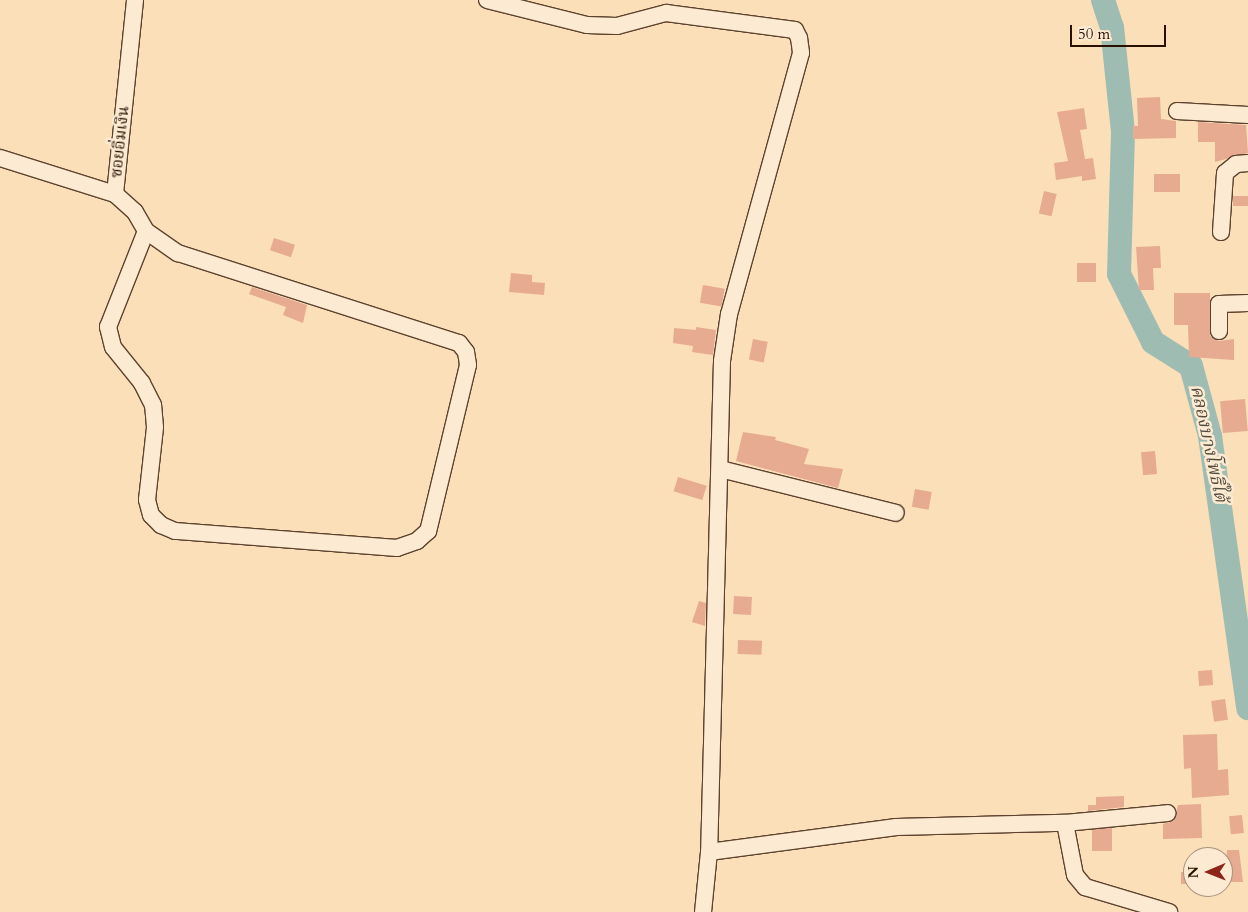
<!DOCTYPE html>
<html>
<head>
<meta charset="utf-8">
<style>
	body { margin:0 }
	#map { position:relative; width:1248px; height:912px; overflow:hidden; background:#fbdfb9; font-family:Cardo,"Noto Serif Thai",serif }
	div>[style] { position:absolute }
	.river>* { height:24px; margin:-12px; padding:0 12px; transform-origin:12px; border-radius:12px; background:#9fbcb2 }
	.building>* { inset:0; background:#e6ab91; transform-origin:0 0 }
	.roads { filter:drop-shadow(1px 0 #5d432e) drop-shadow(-1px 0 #5d432e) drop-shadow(0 1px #5d432e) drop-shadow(0 -1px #5d432e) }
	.minor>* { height:16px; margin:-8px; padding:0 8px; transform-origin:8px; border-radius:8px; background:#fcead2 }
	span { translate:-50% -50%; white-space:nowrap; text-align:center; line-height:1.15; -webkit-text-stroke:5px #fcead2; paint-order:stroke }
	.street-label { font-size:16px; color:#280f00 }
	.water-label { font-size:18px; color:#524c3e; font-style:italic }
	.north { position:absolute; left:1183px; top:847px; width:50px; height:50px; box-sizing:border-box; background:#fcead2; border:1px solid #a7927e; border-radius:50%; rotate:269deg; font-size:14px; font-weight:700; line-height:20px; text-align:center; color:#280f00 }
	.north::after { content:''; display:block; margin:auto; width:18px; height:22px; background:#8f2418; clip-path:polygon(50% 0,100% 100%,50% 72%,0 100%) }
	.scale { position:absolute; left:1070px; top:25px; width:96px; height:22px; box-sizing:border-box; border:2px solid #280f00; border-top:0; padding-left:6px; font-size:15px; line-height:18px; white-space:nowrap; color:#280f00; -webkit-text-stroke:4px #fcead2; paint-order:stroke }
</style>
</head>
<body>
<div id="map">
	<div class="river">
		<i style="left:1103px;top:0;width:28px;rotate:72deg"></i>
		<i style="left:1112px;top:27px;width:106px;rotate:84deg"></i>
		<i style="left:1123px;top:132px;width:142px;rotate:91.6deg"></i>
		<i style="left:1119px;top:274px;width:76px;rotate:63.4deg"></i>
		<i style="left:1153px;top:342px;width:45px;rotate:32.3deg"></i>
		<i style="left:1191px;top:366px;width:73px;rotate:74.8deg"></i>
		<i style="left:1210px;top:436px;width:275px;rotate:82deg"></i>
	</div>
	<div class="building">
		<i style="clip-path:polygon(1160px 97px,1161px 119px,1176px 121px,1176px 138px,1133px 139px,1133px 126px,1138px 126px,1137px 98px)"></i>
		<i style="clip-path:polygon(1084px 108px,1087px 129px,1080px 130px,1085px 159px,1093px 158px,1096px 179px,1082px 181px,1082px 176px,1056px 180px,1054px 163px,1068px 161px,1057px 112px)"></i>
		<i style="clip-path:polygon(1198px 122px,1246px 125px,1248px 153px,1215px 162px,1215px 142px,1198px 142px)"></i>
		<i style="left:1154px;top:174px;width:26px;height:18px"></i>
		<i style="left:1044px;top:191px;width:13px;height:23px;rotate:13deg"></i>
		<i style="left:1233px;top:196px;width:15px;height:10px"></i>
		<i style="left:274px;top:238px;width:22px;height:13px;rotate:18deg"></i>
		<i style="clip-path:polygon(1160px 246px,1161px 268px,1153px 268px,1154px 290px,1139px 290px,1136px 247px)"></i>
		<i style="left:1077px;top:263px;width:19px;height:19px"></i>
		<i style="clip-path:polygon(511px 273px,532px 275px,532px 282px,545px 283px,544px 295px,509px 292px)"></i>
		<i style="left:703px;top:285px;width:22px;height:18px;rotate:10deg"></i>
		<i style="clip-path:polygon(252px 287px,307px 305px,303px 323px,283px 315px,286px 307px,249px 294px)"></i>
		<i style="clip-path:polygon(1174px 293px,1210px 293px,1210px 336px,1219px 341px,1234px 339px,1234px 360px,1189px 357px,1188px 325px,1174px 325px)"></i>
		<i style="clip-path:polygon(696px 327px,716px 330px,713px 355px,692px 352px,693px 346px,673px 343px,674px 328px,696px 330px)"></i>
		<i style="left:753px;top:339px;width:15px;height:21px;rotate:11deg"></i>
		<i style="left:1245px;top:399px;width:32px;height:25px;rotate:85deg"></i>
		<i style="clip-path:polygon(743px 432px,776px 437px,775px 440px,809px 449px,804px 464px,843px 469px,838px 488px,736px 461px)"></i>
		<i style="left:1155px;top:451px;width:23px;height:14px;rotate:85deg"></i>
		<i style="left:678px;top:477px;width:30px;height:15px;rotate:17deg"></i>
		<i style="left:915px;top:489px;width:17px;height:18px;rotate:10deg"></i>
		<i style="left:734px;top:596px;width:18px;height:18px;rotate:3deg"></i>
		<i style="clip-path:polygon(699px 601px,706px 603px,705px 626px,692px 622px)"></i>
		<i style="left:738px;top:640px;width:24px;height:14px;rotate:2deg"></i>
		<i style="left:1212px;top:670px;width:15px;height:14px;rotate:86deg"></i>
		<i style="left:1225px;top:699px;width:21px;height:14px;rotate:82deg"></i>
		<i style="clip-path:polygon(1217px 734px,1218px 770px,1228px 769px,1229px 795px,1192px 798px,1191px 768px,1184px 769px,1183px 735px)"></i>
		<i style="clip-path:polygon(1124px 796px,1124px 807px,1088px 811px,1088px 805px,1096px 805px,1096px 797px)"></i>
		<i style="clip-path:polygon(1201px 804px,1202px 838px,1163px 839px,1163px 824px,1174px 821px,1178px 805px)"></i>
		<i style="left:1242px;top:815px;width:18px;height:13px;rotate:84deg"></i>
		<i style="left:1112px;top:828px;width:23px;height:20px;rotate:90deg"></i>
		<i style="clip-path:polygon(1227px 850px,1239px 850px,1243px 882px,1224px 882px)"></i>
		<i style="left:1181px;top:872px;width:12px;height:12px"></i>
	</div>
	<div class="roads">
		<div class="minor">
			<i style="left:487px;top:0;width:103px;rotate:14deg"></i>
			<i style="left:587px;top:25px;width:30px;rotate:2deg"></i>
			<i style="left:617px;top:26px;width:51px;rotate:-14.9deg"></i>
			<i style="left:666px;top:13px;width:130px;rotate:7.5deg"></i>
			<i style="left:795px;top:30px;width:9px;rotate:63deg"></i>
			<i style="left:799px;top:38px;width:15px;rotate:82deg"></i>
			<i style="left:801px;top:53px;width:271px;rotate:105.4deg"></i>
			<i style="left:729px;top:314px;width:48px;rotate:98.5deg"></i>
			<i style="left:722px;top:361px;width:491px;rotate:91.5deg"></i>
			<i style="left:709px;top:852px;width:60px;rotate:95.7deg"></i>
			<i style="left:1177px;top:111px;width:71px;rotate:3.2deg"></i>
			<i style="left:0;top:158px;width:121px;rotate:17.4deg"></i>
			<i style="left:115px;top:194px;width:195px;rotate:-84.1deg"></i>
			<i style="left:115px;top:194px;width:27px;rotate:42deg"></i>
			<i style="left:135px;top:212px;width:22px;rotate:60deg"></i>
			<i style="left:146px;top:231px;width:39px;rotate:35deg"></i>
			<i style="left:178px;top:253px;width:295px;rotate:17.8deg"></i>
			<i style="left:459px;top:343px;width:11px;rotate:52deg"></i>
			<i style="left:466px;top:352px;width:13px;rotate:81deg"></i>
			<i style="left:468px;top:365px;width:171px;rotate:103.5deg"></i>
			<i style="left:428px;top:531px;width:15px;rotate:138deg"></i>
			<i style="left:417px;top:541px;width:21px;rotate:161deg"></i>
			<i style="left:397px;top:548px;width:223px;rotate:-175.6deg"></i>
			<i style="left:175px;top:531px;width:15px;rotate:-157deg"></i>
			<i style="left:161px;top:525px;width:14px;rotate:-135deg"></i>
			<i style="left:151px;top:515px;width:16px;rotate:-105deg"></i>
			<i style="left:147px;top:500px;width:73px;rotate:-83.7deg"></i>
			<i style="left:155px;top:427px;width:22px;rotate:-95deg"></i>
			<i style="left:153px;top:405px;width:25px;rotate:-117deg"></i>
			<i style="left:142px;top:383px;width:46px;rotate:-128.9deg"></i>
			<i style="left:113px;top:347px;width:21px;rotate:-104deg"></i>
			<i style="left:108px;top:327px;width:103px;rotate:-68.4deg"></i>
			<i style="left:1221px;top:232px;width:59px;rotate:-86.1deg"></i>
			<i style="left:1225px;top:173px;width:14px;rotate:-39deg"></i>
			<i style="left:1236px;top:164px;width:12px;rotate:-5deg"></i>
			<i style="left:1219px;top:331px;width:27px;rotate:-90deg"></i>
			<i style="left:1219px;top:304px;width:29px;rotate:-2deg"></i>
			<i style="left:720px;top:469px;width:181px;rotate:14deg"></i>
			<i style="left:1065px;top:823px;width:53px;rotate:79.1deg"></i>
			<i style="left:1075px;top:875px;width:16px;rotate:50deg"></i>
			<i style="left:1085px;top:887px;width:88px;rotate:16.6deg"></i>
			<i style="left:709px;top:852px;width:189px;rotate:-7.6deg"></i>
			<i style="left:896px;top:827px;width:169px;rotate:-1.4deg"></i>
			<i style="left:1065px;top:823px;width:103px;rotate:-5.5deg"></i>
		</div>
	</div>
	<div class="street-label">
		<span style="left:120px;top:142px;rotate:-84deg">ซอยอิ่มเงิน</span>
	</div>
	<div class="water-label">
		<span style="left:1208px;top:444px;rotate:78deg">คลองบางโพธิ์ใต้</span>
	</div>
	<div class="north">N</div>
	<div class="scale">50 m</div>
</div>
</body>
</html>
